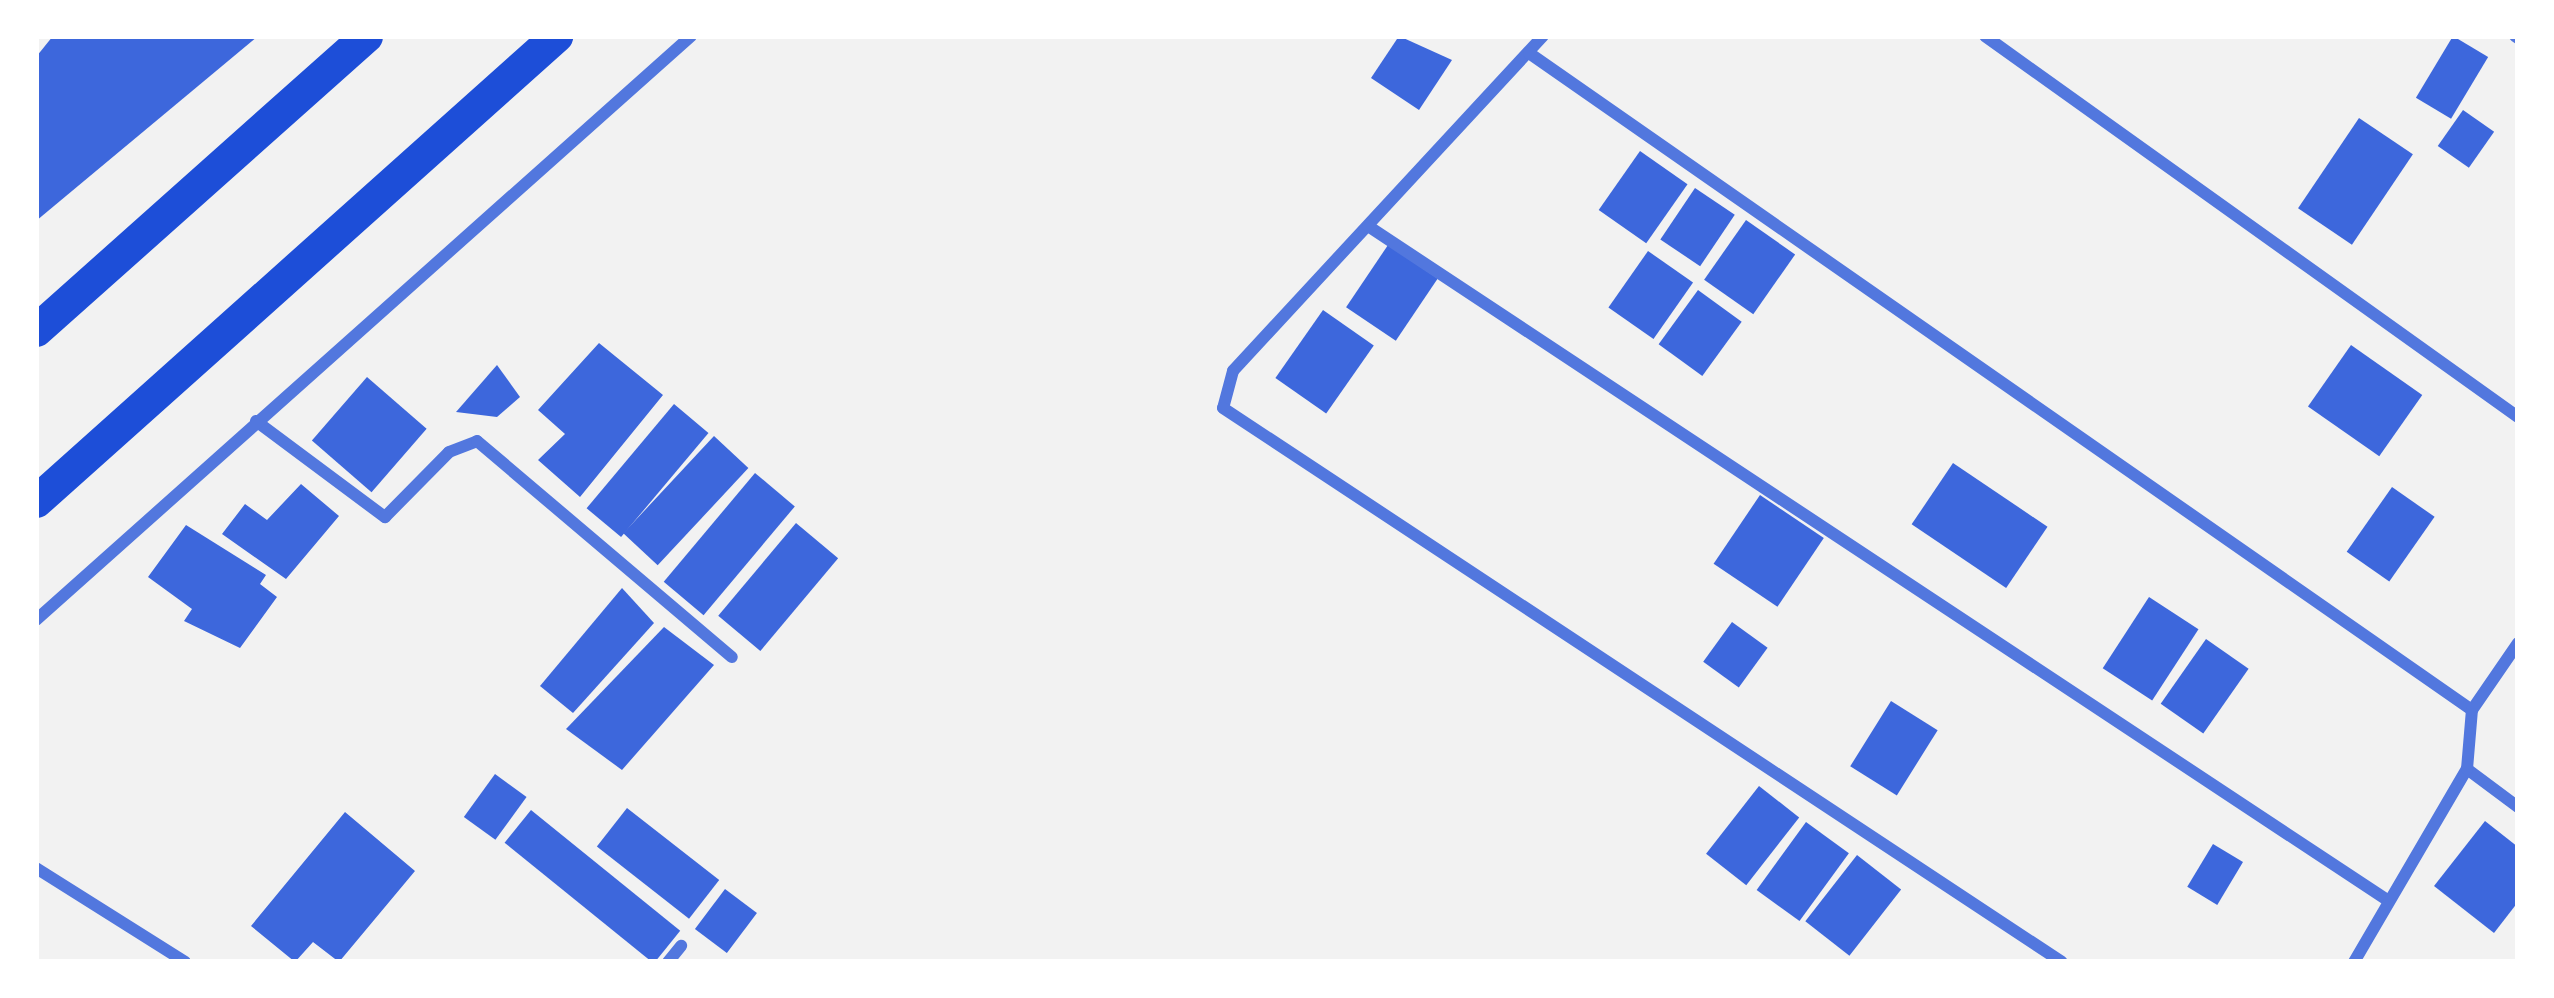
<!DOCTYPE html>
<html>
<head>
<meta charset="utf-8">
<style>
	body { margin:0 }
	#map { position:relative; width:2554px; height:998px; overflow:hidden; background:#f2f2f2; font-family:Cabin,sans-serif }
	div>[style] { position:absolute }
	.building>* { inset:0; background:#3d67dc; transform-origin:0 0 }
	.minor>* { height:12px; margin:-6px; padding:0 6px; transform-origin:6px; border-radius:6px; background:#5277de }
	.motorway>* { height:33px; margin:-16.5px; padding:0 16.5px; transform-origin:16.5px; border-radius:16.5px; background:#1d4ed8 }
	span { translate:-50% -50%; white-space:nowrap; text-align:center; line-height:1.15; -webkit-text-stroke:12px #fff; paint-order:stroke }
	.frame { position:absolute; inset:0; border:39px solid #fff; pointer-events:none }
</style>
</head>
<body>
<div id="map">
	<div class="building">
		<i style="clip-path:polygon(53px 36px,258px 36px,36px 221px,36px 57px)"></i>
		<i style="clip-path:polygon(1399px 36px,1452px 60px,1419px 110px,1371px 78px)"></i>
		<i style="left:2453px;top:36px;width:41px;height:72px;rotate:31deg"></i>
		<i style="left:2463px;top:110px;width:38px;height:44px;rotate:35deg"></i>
		<i style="left:2359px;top:118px;width:65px;height:109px;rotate:34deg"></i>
		<i style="left:1640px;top:151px;width:58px;height:72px;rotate:35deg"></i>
		<i style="left:1695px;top:188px;width:48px;height:62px;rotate:34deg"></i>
		<i style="left:1746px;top:220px;width:60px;height:73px;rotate:35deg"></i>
		<i style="left:1388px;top:245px;width:60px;height:75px;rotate:34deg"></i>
		<i style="left:1648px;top:251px;width:55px;height:69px;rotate:35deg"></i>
		<i style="left:1698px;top:290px;width:54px;height:67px;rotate:36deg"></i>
		<i style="left:1323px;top:310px;width:62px;height:83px;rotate:35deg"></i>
		<i style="clip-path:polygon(599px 343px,663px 395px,580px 497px,538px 460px,565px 434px,538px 410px)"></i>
		<i style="left:2351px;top:345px;width:87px;height:75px;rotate:35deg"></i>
		<i style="clip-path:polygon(497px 365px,520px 397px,497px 417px,456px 412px)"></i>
		<i style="left:367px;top:377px;width:79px;height:84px;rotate:41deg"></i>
		<i style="left:674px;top:404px;width:45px;height:136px;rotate:40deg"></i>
		<i style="left:714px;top:436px;width:47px;height:133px;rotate:43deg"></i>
		<i style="left:1953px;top:463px;width:114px;height:74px;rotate:34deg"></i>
		<i style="left:755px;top:473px;width:52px;height:142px;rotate:40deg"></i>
		<i style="clip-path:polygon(301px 484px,339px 516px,286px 579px,222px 534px,245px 504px,267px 520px)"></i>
		<i style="left:2392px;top:487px;width:52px;height:79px;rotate:35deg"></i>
		<i style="left:1760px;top:495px;width:77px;height:83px;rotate:34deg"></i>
		<i style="left:796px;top:523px;width:55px;height:121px;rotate:40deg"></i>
		<i style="clip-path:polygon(186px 525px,266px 575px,260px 584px,277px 597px,240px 648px,184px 621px,192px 609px,148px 577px)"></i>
		<i style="clip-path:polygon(622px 588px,654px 623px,573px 713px,540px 686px)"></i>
		<i style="left:2149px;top:597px;width:59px;height:85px;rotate:33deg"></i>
		<i style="left:1732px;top:622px;width:44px;height:49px;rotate:36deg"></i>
		<i style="clip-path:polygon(664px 627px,714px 665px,622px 770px,566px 729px)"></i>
		<i style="left:2206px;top:639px;width:52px;height:79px;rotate:35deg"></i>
		<i style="left:1891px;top:701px;width:55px;height:77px;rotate:32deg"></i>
		<i style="left:495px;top:774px;width:39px;height:53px;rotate:36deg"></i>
		<i style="left:1759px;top:786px;width:51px;height:86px;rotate:38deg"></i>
		<i style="left:627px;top:808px;width:117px;height:49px;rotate:38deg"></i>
		<i style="left:531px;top:810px;width:192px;height:42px;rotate:39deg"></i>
		<i style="clip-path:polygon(345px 812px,415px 871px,339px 962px,313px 942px,295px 962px,251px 926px)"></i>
		<i style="clip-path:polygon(2485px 821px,2518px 847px,2518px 902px,2494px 933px,2434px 886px)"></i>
		<i style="left:1806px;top:822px;width:53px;height:84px;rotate:36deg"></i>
		<i style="left:2213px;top:844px;width:35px;height:50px;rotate:31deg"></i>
		<i style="left:1857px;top:855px;width:56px;height:84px;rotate:38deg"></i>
		<i style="left:725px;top:889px;width:40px;height:50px;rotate:37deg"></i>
	</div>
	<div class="minor">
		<i style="left:1543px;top:36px;width:456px;rotate:132.8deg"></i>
		<i style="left:1233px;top:371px;width:38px;rotate:105deg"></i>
		<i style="left:1223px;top:408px;width:1005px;rotate:33.44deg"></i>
		<i style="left:1985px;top:36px;width:655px;rotate:35.56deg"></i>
		<i style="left:2515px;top:36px;width:4px;rotate:34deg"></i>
		<i style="left:1529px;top:53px;width:1149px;rotate:34.87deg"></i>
		<i style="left:1368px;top:226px;width:1222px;rotate:33.48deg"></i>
		<i style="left:256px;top:421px;width:161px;rotate:36.7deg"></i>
		<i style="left:385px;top:517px;width:91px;rotate:-45.4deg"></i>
		<i style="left:449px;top:452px;width:30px;rotate:-21deg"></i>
		<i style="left:477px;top:441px;width:334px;rotate:40.3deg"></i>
		<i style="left:36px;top:620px;width:878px;rotate:-41.72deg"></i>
		<i style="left:2467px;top:769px;width:64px;rotate:36.7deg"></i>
		<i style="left:36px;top:868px;width:176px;rotate:32.2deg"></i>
		<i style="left:668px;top:962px;width:21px;rotate:-51deg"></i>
		<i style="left:2354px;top:962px;width:224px;rotate:-59.7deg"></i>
		<i style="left:2467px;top:769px;width:59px;rotate:-85.2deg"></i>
		<i style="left:2472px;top:710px;width:81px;rotate:-55.5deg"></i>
	</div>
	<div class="motorway">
		<i style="left:36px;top:330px;width:442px;rotate:-41.7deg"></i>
		<i style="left:36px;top:501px;width:698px;rotate:-41.8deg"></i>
	</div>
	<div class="frame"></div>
</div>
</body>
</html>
